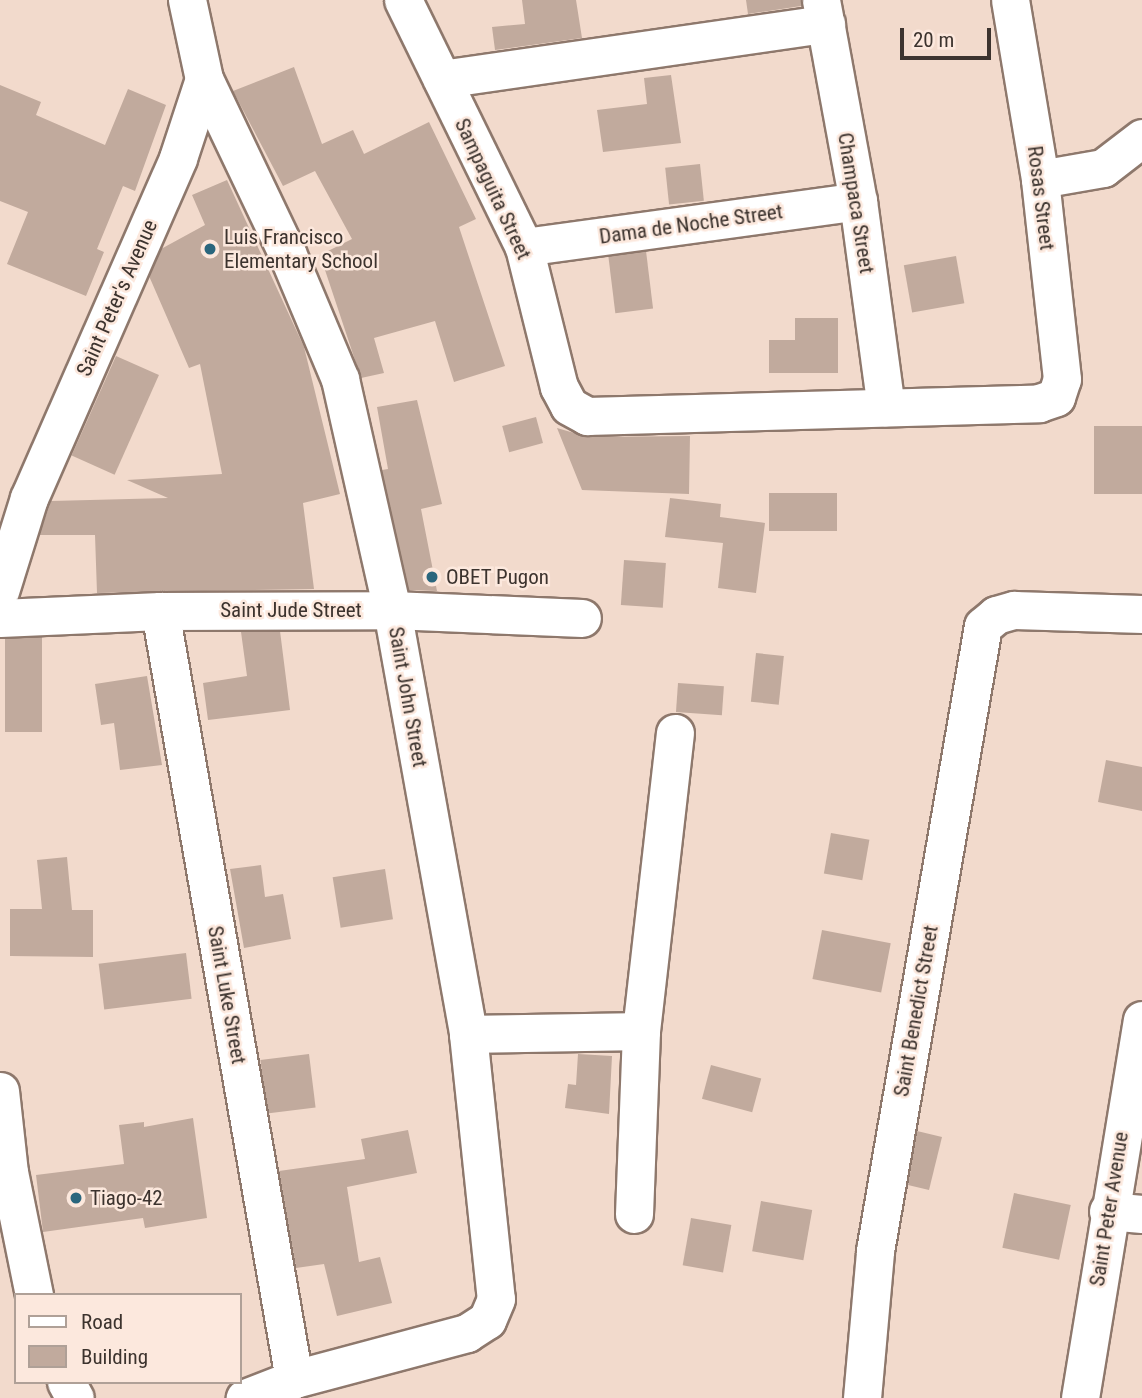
<!DOCTYPE html>
<html>
<head>
<meta charset="utf-8">
<style>
	body { margin:0 }
	#map { position:relative; width:1142px; height:1398px; overflow:hidden; background:#f2dacc; font-family:"Roboto Condensed",sans-serif }
	div>[style] { position:absolute }
	.building>* { inset:0; background:#c1aa9d; transform-origin:0 0 }
	.roads { filter:drop-shadow(2px 0 #8e786c) drop-shadow(-2px 0 #8e786c) drop-shadow(0 2px #8e786c) drop-shadow(0 -2px #8e786c) }
	.minor>* { height:37px; margin:-18.5px; padding:0 18.5px; transform-origin:18.5px; border-radius:18.5px; background:#fff }
	.dots>* { width:19px; height:19px; translate:-50% -50%; box-sizing:border-box; border:4px solid #fce8dd; border-radius:50% }
	span { translate:-50% -50%; white-space:nowrap; text-align:center; line-height:1.15; -webkit-text-stroke:5px #fce8dd; paint-order:stroke }
	.street-label { font-size:21px; color:#3c332e }
	.poi-label { font-size:21px; color:#3c332e }
	.left { translate:0 -50%; text-align:left }
	.legend { position:absolute; left:14px; top:1293px; width:228px; height:91px; box-sizing:border-box; background:#fce8dd; border:2px solid #afa097; margin:0; padding:9px 12px; list-style:none; font-size:21px; color:#3c332e }
	.legend li { display:flex; align-items:center; gap:14px; height:35px }
	.legend b { width:35px; border:2px solid #afa097 }
	.scale { position:absolute; left:900px; top:28px; width:91px; height:32px; box-sizing:border-box; border:4px solid #3c332e; border-top:0; padding-left:9px; font-size:21px; line-height:24px; white-space:nowrap; color:#3c332e; -webkit-text-stroke:5px #fce8dd; paint-order:stroke }
</style>
</head>
<body>
<div id="map">
	<div class="building">
		<i style="clip-path:polygon(522px 0,576px 0,582px 38px,495px 50px,492px 27px,525px 24px)"></i>
		<i style="clip-path:polygon(746px 0,801px 0,801px 6px,748px 14px)"></i>
		<i style="clip-path:polygon(294px 67px,322px 144px,353px 130px,364px 154px,429px 122px,476px 219px,459px 227px,505px 366px,454px 382px,435px 321px,374px 338px,384px 373px,361px 378px,320px 255px,352px 239px,315px 171px,283px 186px,233px 91px)"></i>
		<i style="clip-path:polygon(671px 75px,681px 143px,603px 152px,597px 110px,647px 104px,644px 78px)"></i>
		<i style="clip-path:polygon(0 85px,41px 102px,36px 115px,105px 145px,128px 89px,166px 105px,135px 191px,123px 186px,97px 249px,104px 252px,86px 296px,7px 264px,28px 212px,0 201px)"></i>
		<i style="left:700px;top:164px;width:37px;height:35px;rotate:84deg"></i>
		<i style="clip-path:polygon(227px 180px,304px 347px,340px 494px,303px 503px,314px 589px,97px 593px,95px 535px,39px 535px,51px 501px,168px 498px,127px 480px,222px 474px,200px 364px,189px 368px,149px 276px,161px 249px,205px 225px,192px 195px)"></i>
		<i style="left:646px;top:251px;width:58px;height:38px;rotate:83deg"></i>
		<i style="left:956px;top:256px;width:48px;height:53px;rotate:80deg"></i>
		<i style="clip-path:polygon(795px 318px,838px 318px,838px 373px,769px 373px,769px 340px,795px 340px)"></i>
		<i style="left:116px;top:356px;width:47px;height:109px;rotate:24deg"></i>
		<i style="clip-path:polygon(417px 400px,442px 504px,421px 509px,437px 591px,409px 590px,382px 470px,388px 469px,377px 407px)"></i>
		<i style="left:536px;top:417px;width:27px;height:35px;rotate:75deg"></i>
		<i style="left:1142px;top:426px;width:68px;height:48px;rotate:90deg"></i>
		<i style="clip-path:polygon(557px 428px,588px 437px,690px 436px,689px 494px,582px 490px)"></i>
		<i style="left:769px;top:493px;width:68px;height:38px"></i>
		<i style="clip-path:polygon(670px 498px,721px 504px,720px 517px,765px 523px,756px 593px,718px 588px,723px 543px,665px 537px)"></i>
		<i style="left:624px;top:560px;width:42px;height:45px;rotate:4deg"></i>
		<i style="clip-path:polygon(280px 631px,290px 710px,208px 720px,203px 683px,247px 676px,241px 632px)"></i>
		<i style="left:42px;top:637px;width:95px;height:37px;rotate:90deg"></i>
		<i style="left:756px;top:653px;width:28px;height:49px;rotate:6deg"></i>
		<i style="clip-path:polygon(147px 676px,162px 765px,120px 770px,114px 723px,101px 725px,95px 684px)"></i>
		<i style="left:678px;top:683px;width:46px;height:29px;rotate:4deg"></i>
		<i style="clip-path:polygon(1106px 760px,1142px 767px,1142px 811px,1098px 802px)"></i>
		<i style="left:831px;top:833px;width:39px;height:41px;rotate:10deg"></i>
		<i style="clip-path:polygon(67px 857px,72px 910px,93px 910px,93px 957px,10px 956px,10px 909px,42px 909px,37px 860px)"></i>
		<i style="clip-path:polygon(261px 865px,265px 897px,283px 894px,291px 939px,244px 948px,230px 869px)"></i>
		<i style="left:385px;top:869px;width:51px;height:53px;rotate:81deg"></i>
		<i style="left:822px;top:930px;width:70px;height:50px;rotate:11deg"></i>
		<i style="left:186px;top:953px;width:46px;height:88px;rotate:83deg"></i>
		<i style="left:309px;top:1054px;width:54px;height:49px;rotate:83deg"></i>
		<i style="clip-path:polygon(578px 1054px,612px 1056px,609px 1114px,565px 1108px,568px 1084px,576px 1085px)"></i>
		<i style="left:711px;top:1065px;width:52px;height:35px;rotate:15deg"></i>
		<i style="clip-path:polygon(193px 1118px,207px 1218px,145px 1228px,143px 1218px,43px 1232px,36px 1175px,124px 1164px,119px 1125px,144px 1122px,144px 1127px)"></i>
		<i style="clip-path:polygon(408px 1130px,417px 1173px,347px 1187px,359px 1262px,380px 1257px,392px 1303px,337px 1316px,324px 1264px,296px 1268px,279px 1171px,365px 1159px,361px 1139px)"></i>
		<i style="clip-path:polygon(917px 1131px,942px 1137px,929px 1190px,908px 1185px)"></i>
		<i style="left:1014px;top:1193px;width:58px;height:56px;rotate:12deg"></i>
		<i style="left:761px;top:1201px;width:52px;height:51px;rotate:10deg"></i>
		<i style="left:691px;top:1218px;width:41px;height:48px;rotate:10deg"></i>
	</div>
	<div class="roads">
		<div class="minor">
			<i style="left:403px;top:0;width:275px;rotate:63.9deg"></i>
			<i style="left:524px;top:247px;width:144px;rotate:76deg"></i>
			<i style="left:559px;top:387px;width:21px;rotate:62deg"></i>
			<i style="left:569px;top:406px;width:21px;rotate:29deg"></i>
			<i style="left:587px;top:416px;width:452px;rotate:-1.6deg"></i>
			<i style="left:1039px;top:403px;width:18px;rotate:-19deg"></i>
			<i style="left:1056px;top:397px;width:19px;rotate:-72deg"></i>
			<i style="left:1062px;top:379px;width:201px;rotate:-96.3deg"></i>
			<i style="left:1040px;top:179px;width:181px;rotate:-99.5deg"></i>
			<i style="left:821px;top:0;width:204px;rotate:79.6deg"></i>
			<i style="left:858px;top:201px;width:208px;rotate:82.3deg"></i>
			<i style="left:204px;top:79px;width:193px;rotate:64.5deg"></i>
			<i style="left:287px;top:253px;width:137px;rotate:67.2deg"></i>
			<i style="left:340px;top:379px;width:237px;rotate:77.3deg"></i>
			<i style="left:392px;top:610px;width:431px;rotate:79.8deg"></i>
			<i style="left:468px;top:1034px;width:266px;rotate:84deg"></i>
			<i style="left:496px;top:1299px;width:23px;rotate:113deg"></i>
			<i style="left:487px;top:1320px;width:24px;rotate:147deg"></i>
			<i style="left:467px;top:1333px;width:179px;rotate:165.1deg"></i>
			<i style="left:294px;top:1379px;width:53px;rotate:158.8deg"></i>
			<i style="left:442px;top:79px;width:388px;rotate:-8.2deg"></i>
			<i style="left:1040px;top:179px;width:64px;rotate:-9.9deg"></i>
			<i style="left:1103px;top:168px;width:49px;rotate:-37.6deg"></i>
			<i style="left:524px;top:247px;width:337px;rotate:-7.8deg"></i>
			<i style="left:0;top:591px;width:97px;rotate:-72.7deg"></i>
			<i style="left:29px;top:498px;width:371px;rotate:-66.3deg"></i>
			<i style="left:178px;top:158px;width:83px;rotate:-71.8deg"></i>
			<i style="left:204px;top:79px;width:81px;rotate:-102.1deg"></i>
			<i style="left:160px;top:611px;width:780px;rotate:80.1deg"></i>
			<i style="left:0;top:618px;width:160px;rotate:-2.5deg"></i>
			<i style="left:160px;top:611px;width:232px;rotate:-0.2deg"></i>
			<i style="left:392px;top:610px;width:190px;rotate:2.4deg"></i>
			<i style="left:468px;top:1034px;width:173px;rotate:-1deg"></i>
			<i style="left:0;top:1091px;width:81px;rotate:83.7deg"></i>
			<i style="left:9px;top:1172px;width:126px;rotate:78.5deg"></i>
			<i style="left:1108px;top:1211px;width:34px;rotate:5deg"></i>
			<i style="left:634px;top:1214px;width:183px;rotate:-87.8deg"></i>
			<i style="left:641px;top:1031px;width:300px;rotate:-83.5deg"></i>
			<i style="left:66px;top:1382px;width:18px;rotate:61deg"></i>
			<i style="left:862px;top:1398px;width:148px;rotate:-84.9deg"></i>
			<i style="left:875px;top:1251px;width:634px;rotate:-80.2deg"></i>
			<i style="left:983px;top:626px;width:17px;rotate:-40deg"></i>
			<i style="left:996px;top:615px;width:19px;rotate:-16deg"></i>
			<i style="left:1014px;top:610px;width:128px;rotate:1.8deg"></i>
			<i style="left:1080px;top:1398px;width:383px;rotate:-80.7deg"></i>
		</div>
	</div>
	<div class="dots">
		<i style="left:210px;top:249px;background:#2a667d"></i>
		<i style="left:432px;top:577px;background:#2a667d"></i>
		<i style="left:76px;top:1198px;background:#2a667d"></i>
	</div>
	<div class="street-label">
		<span style="left:493px;top:189px;rotate:65deg">Sampaguita Street</span>
		<span style="left:1041px;top:198px;rotate:83deg">Rosas Street</span>
		<span style="left:856px;top:203px;rotate:81deg">Champaca Street</span>
		<span style="left:691px;top:224px;rotate:-8deg">Dama de Noche Street</span>
		<span style="left:117px;top:298px;rotate:-66deg">Saint Peter's Avenue</span>
		<span style="left:291px;top:610px">Saint Jude Street</span>
		<span style="left:408px;top:697px;rotate:80deg">Saint John Street</span>
		<span style="left:227px;top:995px;rotate:80deg">Saint Luke Street</span>
		<span style="left:916px;top:1011px;rotate:-80deg">Saint Benedict Street</span>
		<span style="left:1109px;top:1209px;rotate:-81deg">Saint Peter Avenue</span>
	</div>
	<div class="poi-label">
		<span class="left" style="left:224px;top:249px">Luis Francisco<br>Elementary School</span>
		<span class="left" style="left:446px;top:577px">OBET Pugon</span>
		<span class="left" style="left:90px;top:1198px">Tiago-42</span>
	</div>
	<ul class="legend">
	<li><b style="height:9px;background:#fff"></b>Road</li>
	<li><b style="height:19px;background:#c1aa9d"></b>Building</li>
	</ul>
	<div class="scale">20 m</div>
</div>
</body>
</html>
